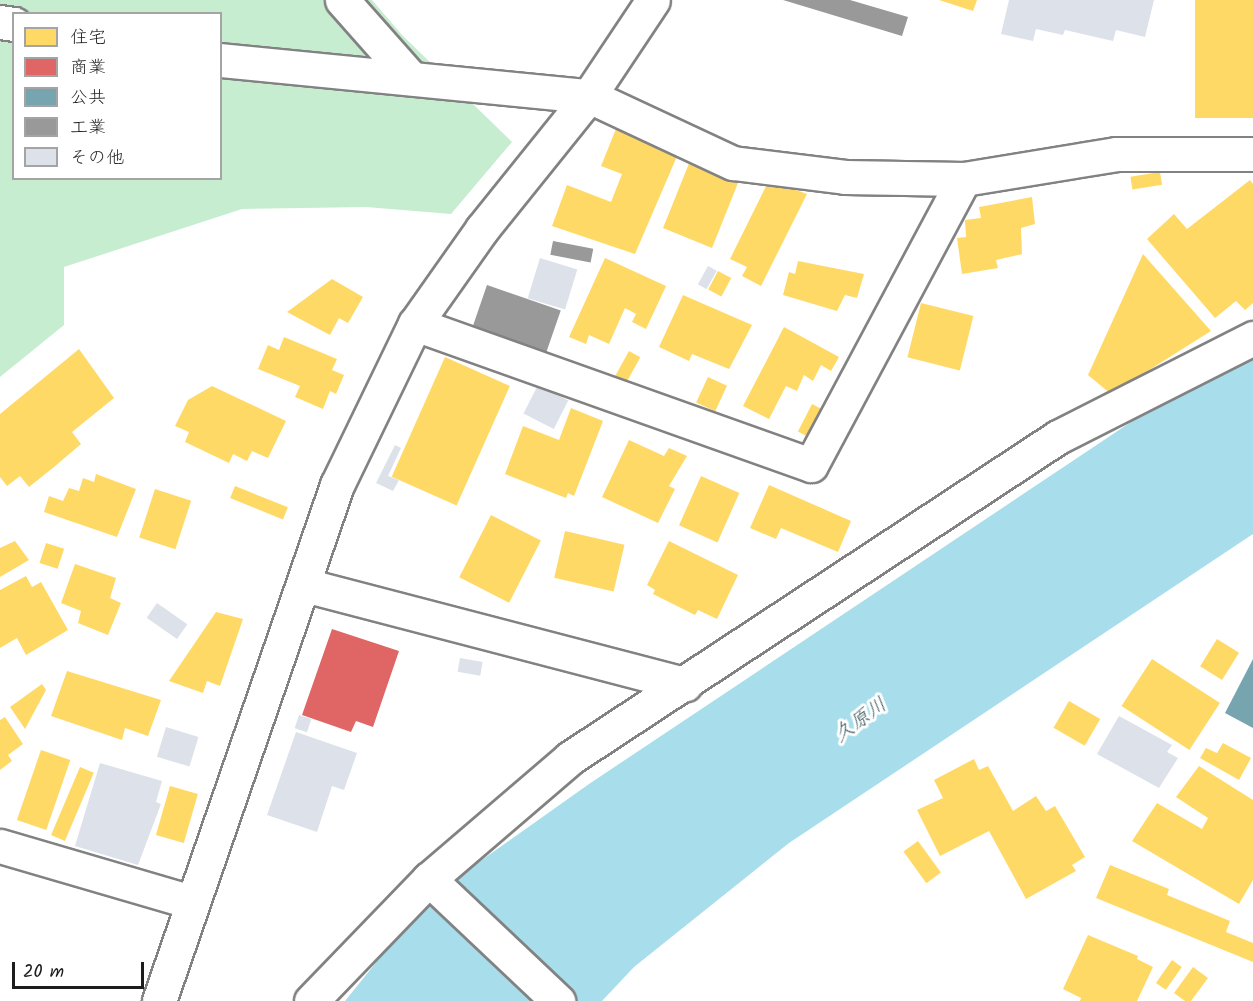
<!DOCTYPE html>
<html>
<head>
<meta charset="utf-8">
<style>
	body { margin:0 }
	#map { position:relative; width:1253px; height:1001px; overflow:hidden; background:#fff; font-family:Kalam,"Klee One",sans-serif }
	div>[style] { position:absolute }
	.green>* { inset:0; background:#c7edd0 }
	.water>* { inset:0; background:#a8deeb }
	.homes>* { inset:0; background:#ffd966; transform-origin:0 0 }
	.shops>* { inset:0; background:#e06666 }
	.public>* { inset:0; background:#76a5af }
	.industry>* { inset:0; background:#999; transform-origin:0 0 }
	.building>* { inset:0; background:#dce1ea; transform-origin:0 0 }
	.roads { filter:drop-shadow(2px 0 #828282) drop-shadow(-2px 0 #828282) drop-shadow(0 2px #828282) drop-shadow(0 -2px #828282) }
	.minor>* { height:33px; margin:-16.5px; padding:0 16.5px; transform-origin:16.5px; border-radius:16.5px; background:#fff }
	span { translate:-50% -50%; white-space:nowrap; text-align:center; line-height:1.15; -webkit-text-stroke:6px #fff; paint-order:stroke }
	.water-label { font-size:20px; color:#405b61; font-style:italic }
	.legend { position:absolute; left:12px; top:12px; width:210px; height:168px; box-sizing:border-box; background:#fff; border:2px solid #a4a4a4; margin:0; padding:8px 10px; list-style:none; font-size:18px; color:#1c1c1c }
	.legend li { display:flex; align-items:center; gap:12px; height:30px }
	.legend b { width:30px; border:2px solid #a4a4a4 }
	.scale { position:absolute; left:12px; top:962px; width:132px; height:27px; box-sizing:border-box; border:3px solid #1c1c1c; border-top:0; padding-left:8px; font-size:18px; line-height:21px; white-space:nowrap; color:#1c1c1c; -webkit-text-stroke:4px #fff; paint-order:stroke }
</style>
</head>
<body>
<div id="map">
	<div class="green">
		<i style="clip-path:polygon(evenodd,0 0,372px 0,402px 35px,512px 142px,451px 214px,366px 207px,242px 209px,64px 267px,64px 325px,0 377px,0 0,14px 14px,220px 14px,220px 178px,14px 178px,14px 14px)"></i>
	</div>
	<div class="water">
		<i style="clip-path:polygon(1253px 356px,1253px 534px,789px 843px,634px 967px,602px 1001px,345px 1001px,407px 924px,462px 874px,589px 784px,1155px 406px)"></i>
	</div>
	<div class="homes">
		<i style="clip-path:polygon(939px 0,977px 0,973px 11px)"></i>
		<i style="left:1195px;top:0;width:58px;height:118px"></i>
		<i style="clip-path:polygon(618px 124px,681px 147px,635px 254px,552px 226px,567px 185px,611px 202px,622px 174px,601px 166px)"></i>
		<i style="clip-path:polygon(692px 156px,733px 172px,730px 180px,738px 183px,712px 248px,663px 228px)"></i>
		<i style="left:1160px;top:172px;width:13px;height:30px;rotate:81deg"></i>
		<i style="clip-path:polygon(769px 180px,807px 194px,761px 286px,742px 276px,747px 267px,730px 259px)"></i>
		<i style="clip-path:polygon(1250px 180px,1253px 184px,1253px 303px,1245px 310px,1236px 301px,1215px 318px,1147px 239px,1174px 214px,1187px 229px)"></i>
		<i style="clip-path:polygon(1032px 197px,1035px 224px,1021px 228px,1022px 254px,996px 260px,998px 268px,962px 274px,957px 238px,966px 237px,965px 220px,981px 218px,979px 207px)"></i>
		<i style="clip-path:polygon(1143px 254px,1211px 331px,1111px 394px,1088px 375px)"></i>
		<i style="clip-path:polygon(605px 258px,666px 286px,646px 329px,632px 322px,636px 314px,625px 308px,609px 344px,589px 335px,586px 344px,569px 337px)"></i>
		<i style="clip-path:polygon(798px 261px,864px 274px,857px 298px,845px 295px,837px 311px,783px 295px,789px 272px,795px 274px)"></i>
		<i style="left:718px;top:271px;width:15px;height:21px;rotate:28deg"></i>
		<i style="clip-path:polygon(332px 279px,363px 297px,348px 323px,339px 318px,330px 335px,287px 312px)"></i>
		<i style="clip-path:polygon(683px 295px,752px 325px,729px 369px,692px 354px,689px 361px,659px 347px)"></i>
		<i style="left:921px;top:303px;width:54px;height:56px;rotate:14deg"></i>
		<i style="clip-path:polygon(784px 327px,839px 357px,831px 371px,821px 365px,813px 381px,804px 375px,797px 391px,786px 386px,769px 419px,743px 406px)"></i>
		<i style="clip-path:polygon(284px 337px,337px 359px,332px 370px,344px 375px,336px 394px,330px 391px,323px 409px,295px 397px,300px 386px,258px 369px,268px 345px,279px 350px)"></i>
		<i style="clip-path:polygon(79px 349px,114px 398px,72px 432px,81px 444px,54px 467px,29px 487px,20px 476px,7px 486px,0 477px,0 414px)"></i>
		<i style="left:629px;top:351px;width:13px;height:30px;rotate:29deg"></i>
		<i style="left:445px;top:357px;width:71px;height:131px;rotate:24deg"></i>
		<i style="left:708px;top:377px;width:21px;height:28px;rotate:25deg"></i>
		<i style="clip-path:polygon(212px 386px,286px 421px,268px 458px,252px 451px,247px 461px,233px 454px,229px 463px,185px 442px,189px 432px,175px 426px,188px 400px)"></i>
		<i style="left:812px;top:404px;width:13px;height:31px;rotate:27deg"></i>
		<i style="clip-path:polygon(571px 408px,603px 421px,574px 496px,568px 493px,566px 498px,505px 474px,523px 426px,559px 440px)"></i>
		<i style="clip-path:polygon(629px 440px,664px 456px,669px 448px,687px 456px,669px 486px,675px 489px,658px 523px,602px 497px)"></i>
		<i style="clip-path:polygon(96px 474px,136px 489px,117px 537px,44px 512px,49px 496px,63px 501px,69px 488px,79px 491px,83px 478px,94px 482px)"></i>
		<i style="left:701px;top:476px;width:42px;height:54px;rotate:24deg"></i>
		<i style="clip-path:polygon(769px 485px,851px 521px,838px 552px,781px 528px,776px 539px,750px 528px)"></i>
		<i style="left:235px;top:486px;width:57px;height:13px;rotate:22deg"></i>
		<i style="left:155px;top:489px;width:38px;height:51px;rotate:18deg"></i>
		<i style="left:491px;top:515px;width:56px;height:70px;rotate:27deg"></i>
		<i style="left:565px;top:531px;width:61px;height:48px;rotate:13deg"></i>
		<i style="clip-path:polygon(15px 541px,29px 560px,0 577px,0 548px)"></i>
		<i style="clip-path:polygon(669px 541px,738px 575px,717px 619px,698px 610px,695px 615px,653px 594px,655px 590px,647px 585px)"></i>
		<i style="left:46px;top:543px;width:19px;height:21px;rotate:18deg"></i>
		<i style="clip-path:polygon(75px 564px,116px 578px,110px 598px,121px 603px,108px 635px,78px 623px,81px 611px,61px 603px)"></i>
		<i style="clip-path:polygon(26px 576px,32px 587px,41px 582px,68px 630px,26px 655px,17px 638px,0 648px,0 590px)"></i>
		<i style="clip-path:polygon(216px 612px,243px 619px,220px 686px,207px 681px,203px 693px,169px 681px)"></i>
		<i style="left:1217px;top:639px;width:26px;height:32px;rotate:32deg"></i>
		<i style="left:1152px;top:659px;width:81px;height:56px;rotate:33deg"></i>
		<i style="clip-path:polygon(67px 671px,161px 700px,148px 736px,125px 728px,122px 740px,51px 716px)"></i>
		<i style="clip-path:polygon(42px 684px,46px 690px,25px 729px,10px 707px)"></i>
		<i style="left:1069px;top:701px;width:36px;height:31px;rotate:30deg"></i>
		<i style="clip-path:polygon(5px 717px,23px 744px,8px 755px,12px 761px,0 770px,0 720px)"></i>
		<i style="clip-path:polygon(1223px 743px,1251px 758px,1239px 780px,1200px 758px,1206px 748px,1217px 753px)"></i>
		<i style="left:41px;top:750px;width:31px;height:74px;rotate:19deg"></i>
		<i style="clip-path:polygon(974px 759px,979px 770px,988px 766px,1013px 811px,1036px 796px,1046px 811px,1055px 806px,1085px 857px,1072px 865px,1076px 871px,1026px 899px,989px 831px,940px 856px,917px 810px,943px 798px,934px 780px)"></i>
		<i style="clip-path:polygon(1199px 766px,1253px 800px,1253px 880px,1239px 904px,1132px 841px,1157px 803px,1202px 829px,1208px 818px,1176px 797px)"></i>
		<i style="left:80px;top:767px;width:15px;height:74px;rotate:23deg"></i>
		<i style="left:170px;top:786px;width:29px;height:51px;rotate:16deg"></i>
		<i style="left:918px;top:841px;width:39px;height:18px;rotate:54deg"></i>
		<i style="clip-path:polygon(1110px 865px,1169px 889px,1167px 895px,1230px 921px,1226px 932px,1253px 943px,1253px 962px,1096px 898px)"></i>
		<i style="clip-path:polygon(1088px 935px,1138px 956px,1137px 959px,1153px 967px,1137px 1001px,1080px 1001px,1081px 998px,1063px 989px)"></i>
		<i style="left:1172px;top:960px;width:12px;height:28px;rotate:35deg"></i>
		<i style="clip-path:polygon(1193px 967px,1208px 978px,1191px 1001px,1185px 1001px,1174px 993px)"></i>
	</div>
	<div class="shops">
		<i style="clip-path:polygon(332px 629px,399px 651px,373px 727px,356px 721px,351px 732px,302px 715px)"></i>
	</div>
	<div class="public">
		<i style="clip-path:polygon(1253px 659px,1253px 728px,1225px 713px)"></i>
	</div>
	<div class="industry">
		<i style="clip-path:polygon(783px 0,850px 0,908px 17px,902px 36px)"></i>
		<i style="left:553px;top:241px;width:41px;height:14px;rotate:11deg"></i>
		<i style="left:487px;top:285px;width:78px;height:47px;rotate:19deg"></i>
	</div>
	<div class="building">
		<i style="clip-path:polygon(1009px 0,1154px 0,1145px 37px,1116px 30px,1113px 41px,1065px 30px,1063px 35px,1036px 29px,1033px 41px,1001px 34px)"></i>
		<i style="left:540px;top:258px;width:39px;height:42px;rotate:17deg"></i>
		<i style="left:708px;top:266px;width:10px;height:21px;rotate:29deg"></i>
		<i style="left:538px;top:385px;width:34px;height:32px;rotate:27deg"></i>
		<i style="clip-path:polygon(395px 445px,401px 448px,388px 476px,399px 480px,393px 491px,376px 483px)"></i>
		<i style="left:157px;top:603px;width:37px;height:18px;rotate:35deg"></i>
		<i style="left:460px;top:658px;width:23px;height:14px;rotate:10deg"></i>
		<i style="left:299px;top:715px;width:13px;height:14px;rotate:18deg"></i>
		<i style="clip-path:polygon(1119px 716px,1172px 745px,1167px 752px,1178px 758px,1159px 788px,1097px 754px)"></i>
		<i style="left:166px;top:727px;width:34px;height:31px;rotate:17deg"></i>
		<i style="clip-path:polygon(296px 732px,357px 753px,344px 790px,332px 786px,317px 832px,267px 815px)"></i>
		<i style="clip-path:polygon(100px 763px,162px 781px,156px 802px,161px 804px,138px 865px,75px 846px)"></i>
	</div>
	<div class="roads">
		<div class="minor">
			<i style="left:342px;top:0;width:104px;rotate:48.5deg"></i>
			<i style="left:0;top:22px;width:14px;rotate:8deg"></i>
			<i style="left:220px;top:60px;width:371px;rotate:5.6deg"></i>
			<i style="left:589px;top:96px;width:159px;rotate:25deg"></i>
			<i style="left:733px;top:163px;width:113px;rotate:7.1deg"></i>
			<i style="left:845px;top:177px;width:119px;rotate:1deg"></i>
			<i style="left:964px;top:179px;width:154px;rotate:-9.3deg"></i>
			<i style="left:1116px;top:154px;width:137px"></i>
			<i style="left:415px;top:324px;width:420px;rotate:19.6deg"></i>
			<i style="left:811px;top:465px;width:324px;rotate:-61.9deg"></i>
			<i style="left:304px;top:585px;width:394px;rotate:14.6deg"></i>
			<i style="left:0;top:846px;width:200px;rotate:16.3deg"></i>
			<i style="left:429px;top:879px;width:178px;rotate:43.4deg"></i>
			<i style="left:159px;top:1001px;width:546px;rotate:-70.97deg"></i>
			<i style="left:337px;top:485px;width:179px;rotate:-64.2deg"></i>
			<i style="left:415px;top:324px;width:116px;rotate:-54.8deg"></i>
			<i style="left:482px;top:229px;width:171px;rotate:-51.2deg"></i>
			<i style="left:589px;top:96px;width:115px;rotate:-56.3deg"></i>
			<i style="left:311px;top:1001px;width:170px;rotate:-46deg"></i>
			<i style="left:429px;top:879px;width:186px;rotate:-40.6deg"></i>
			<i style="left:570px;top:758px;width:584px;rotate:-33.34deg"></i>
			<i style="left:1058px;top:437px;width:219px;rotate:-26.9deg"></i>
		</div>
	</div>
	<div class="water-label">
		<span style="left:861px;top:721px;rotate:-36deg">久原川</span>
	</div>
	<ul class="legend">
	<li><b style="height:16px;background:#ffd966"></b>住宅</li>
	<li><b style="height:16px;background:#e06666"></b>商業</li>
	<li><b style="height:16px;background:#76a5af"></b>公共</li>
	<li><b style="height:16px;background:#999"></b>工業</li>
	<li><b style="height:16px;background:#dce1ea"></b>その他</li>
	</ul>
	<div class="scale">20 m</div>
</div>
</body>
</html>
